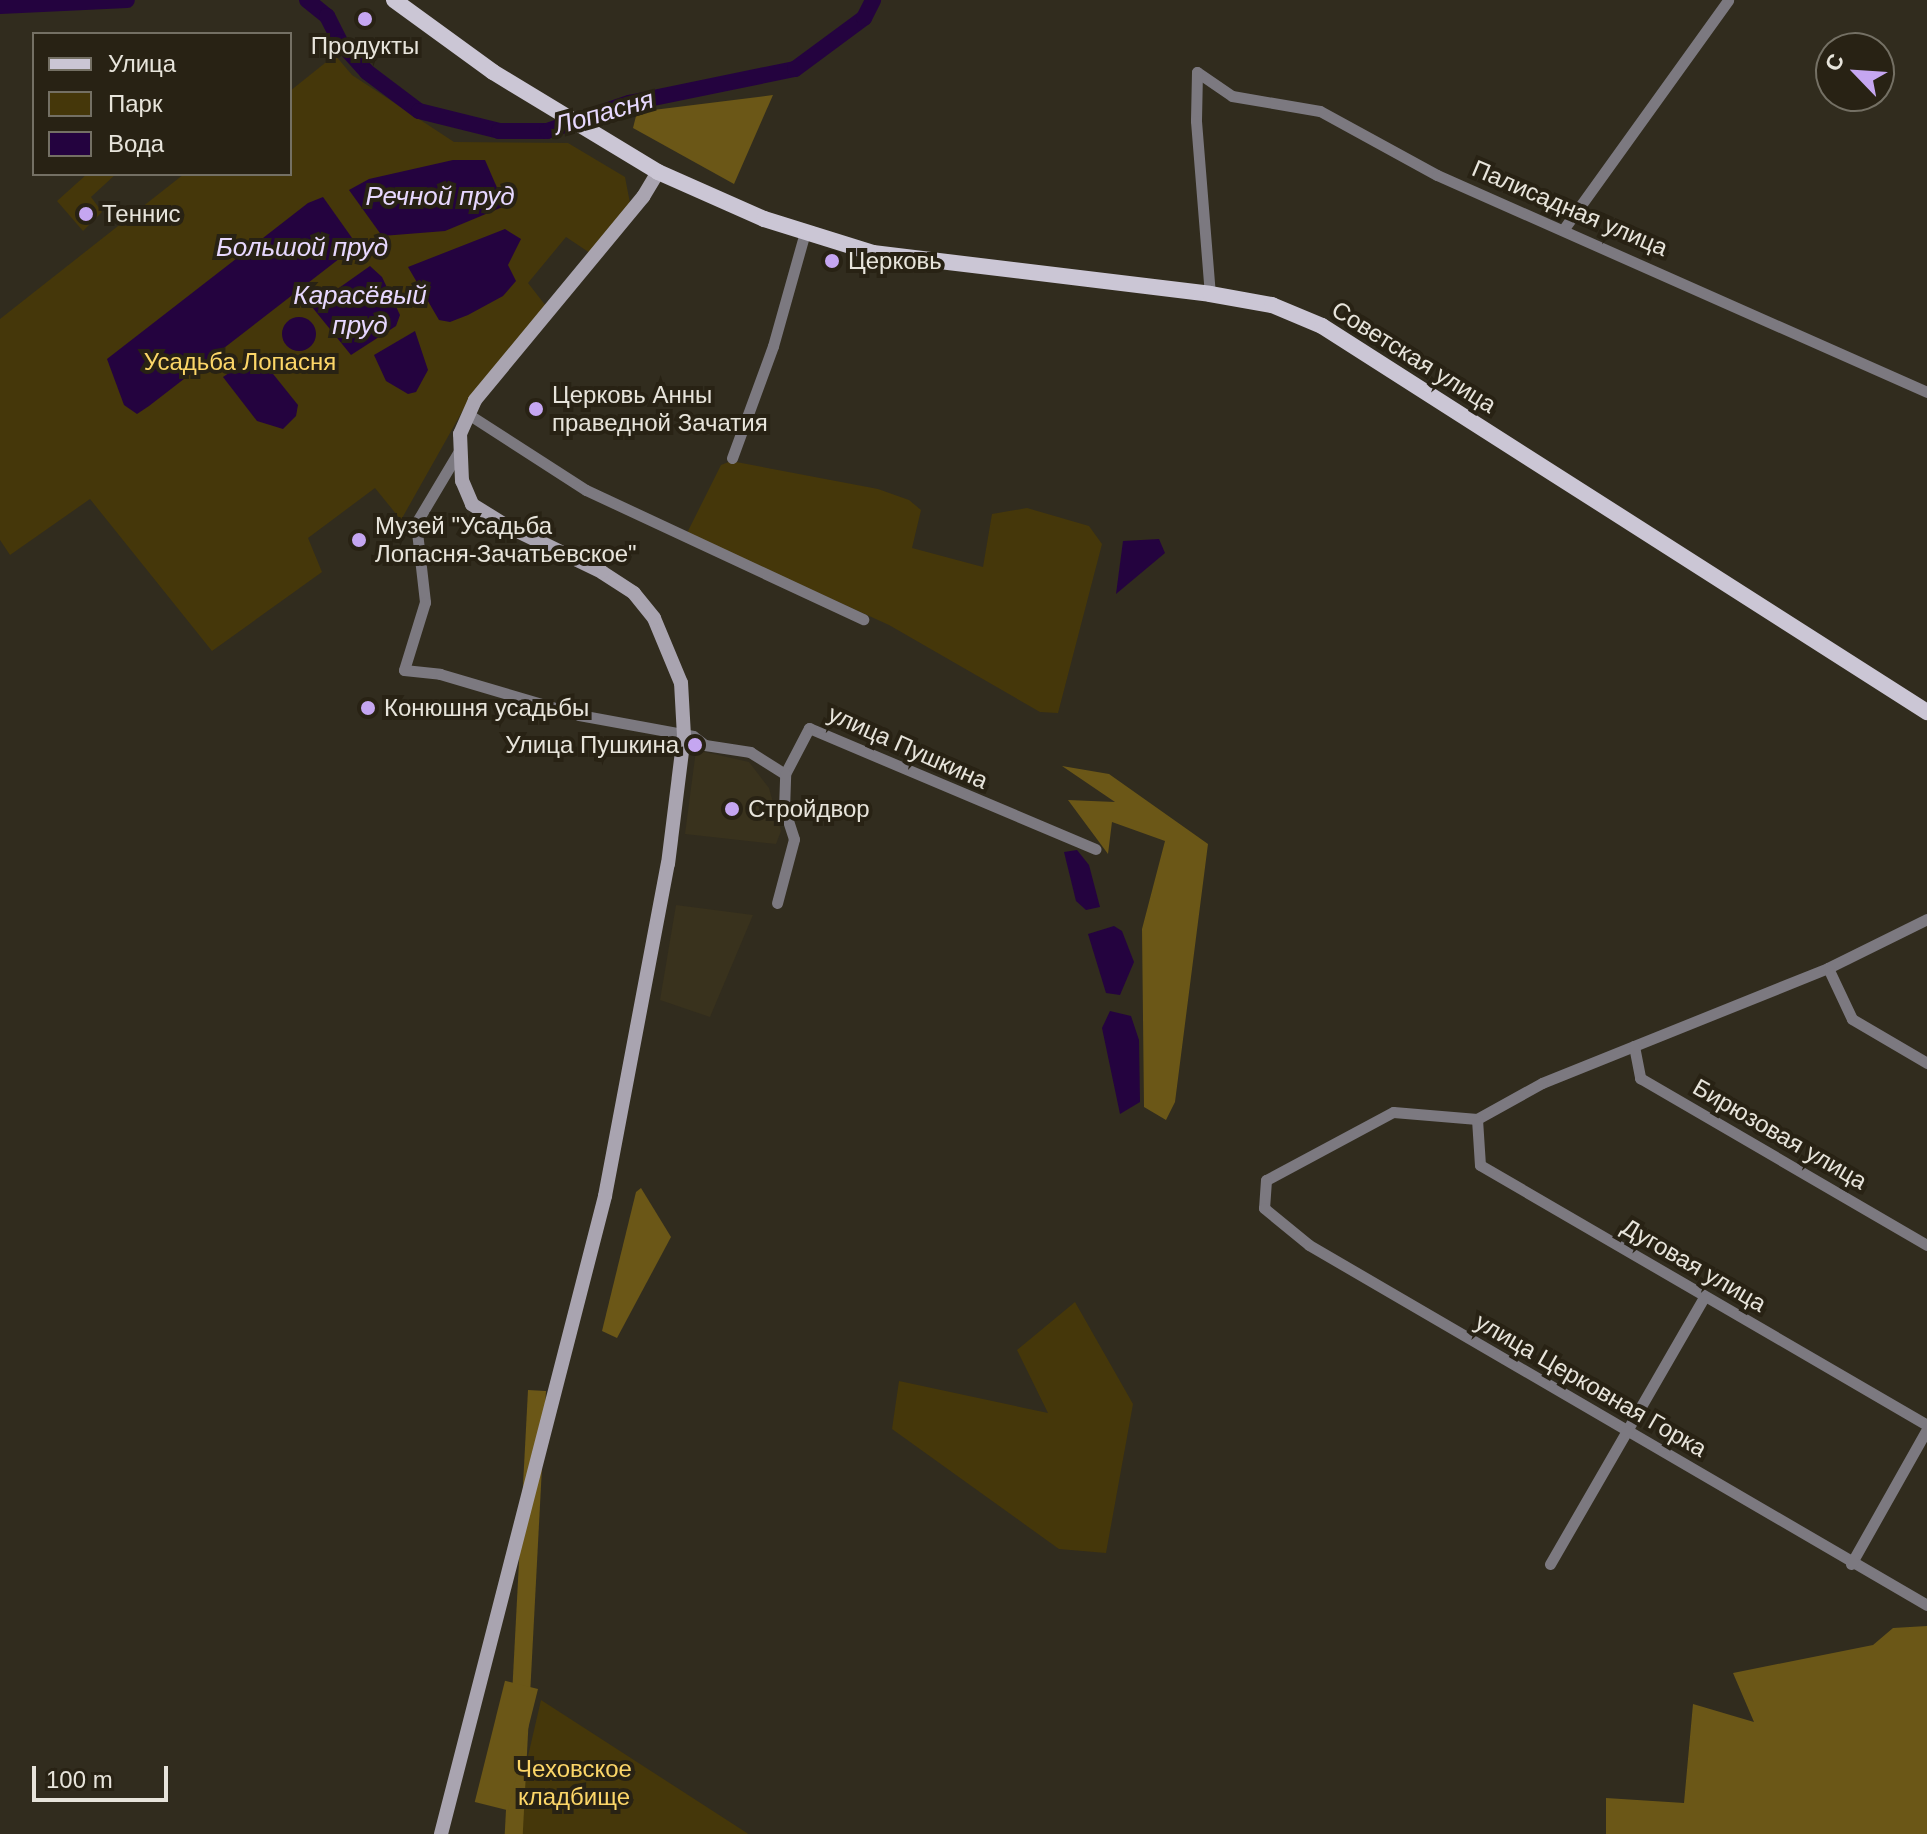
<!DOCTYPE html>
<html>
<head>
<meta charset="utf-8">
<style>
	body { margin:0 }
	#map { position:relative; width:1927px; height:1834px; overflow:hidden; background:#312c1e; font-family:Helvetica,sans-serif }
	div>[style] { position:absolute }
	.built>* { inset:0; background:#39321d }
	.green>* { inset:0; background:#45370a }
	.forest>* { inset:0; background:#6b5717; transform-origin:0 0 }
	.water>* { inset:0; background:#24033f }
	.round { border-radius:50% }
	.river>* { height:16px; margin:-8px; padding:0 8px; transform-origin:8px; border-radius:8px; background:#24033f }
	.street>* { height:11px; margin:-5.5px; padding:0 5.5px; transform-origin:5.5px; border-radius:5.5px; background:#7c7980 }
	.secondary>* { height:14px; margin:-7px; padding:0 7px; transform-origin:7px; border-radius:7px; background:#a9a4b0 }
	.primary>* { height:16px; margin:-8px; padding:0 8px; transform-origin:8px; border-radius:8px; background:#cbc6d5 }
	.dots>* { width:22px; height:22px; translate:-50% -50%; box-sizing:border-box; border:4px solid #282214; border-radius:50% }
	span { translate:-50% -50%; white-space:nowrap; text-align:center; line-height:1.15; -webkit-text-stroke:8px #282214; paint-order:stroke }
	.poi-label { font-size:24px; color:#e7e4db }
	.left { translate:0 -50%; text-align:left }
	.right { translate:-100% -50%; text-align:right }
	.street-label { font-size:24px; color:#e7e4db }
	.park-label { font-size:24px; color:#fcd668 }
	.water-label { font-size:26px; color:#e7d8ff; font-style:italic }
	.legend { position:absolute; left:32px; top:32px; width:260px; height:144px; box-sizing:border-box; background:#282214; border:2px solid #747064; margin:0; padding:10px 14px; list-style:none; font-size:24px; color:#e7e4db }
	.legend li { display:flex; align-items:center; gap:16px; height:40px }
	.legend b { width:40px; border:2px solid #747064 }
	.north { position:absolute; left:1815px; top:32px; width:80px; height:80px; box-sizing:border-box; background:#282214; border:2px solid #747064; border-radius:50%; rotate:295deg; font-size:22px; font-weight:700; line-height:32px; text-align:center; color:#e7e4db }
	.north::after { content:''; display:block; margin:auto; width:28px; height:36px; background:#c5a6f1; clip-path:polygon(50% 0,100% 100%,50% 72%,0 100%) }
	.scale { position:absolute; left:32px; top:1766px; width:136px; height:36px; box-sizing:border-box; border:4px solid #e7e4db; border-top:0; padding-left:10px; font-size:24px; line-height:28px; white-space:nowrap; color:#e7e4db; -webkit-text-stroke:6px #282214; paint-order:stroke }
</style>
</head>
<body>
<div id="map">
	<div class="built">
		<i style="clip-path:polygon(696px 750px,749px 762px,769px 788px,781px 831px,776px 844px,685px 834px)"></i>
		<i style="clip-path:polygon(676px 905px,753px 915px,710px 1017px,660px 1000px)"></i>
	</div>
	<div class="green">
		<i style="clip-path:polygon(335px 55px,352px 75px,454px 142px,568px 143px,625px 177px,630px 203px,590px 253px,566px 237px,528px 283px,546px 306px,463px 410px,401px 520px,375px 488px,308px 538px,322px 572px,212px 651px,90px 499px,10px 555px,0 540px,0 319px,184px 174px,290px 174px,290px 91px)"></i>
		<i style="clip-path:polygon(87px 174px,116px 174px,91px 197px,102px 212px,83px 231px,57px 201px)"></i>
		<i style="clip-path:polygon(731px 461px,878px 489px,909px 500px,921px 510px,912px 548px,983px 567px,992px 514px,1027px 508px,1089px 526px,1102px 544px,1058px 713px,1040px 712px,889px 625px,687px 533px,721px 465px)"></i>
		<i style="clip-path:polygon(1075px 1302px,1133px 1404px,1106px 1553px,1059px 1549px,892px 1429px,899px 1381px,1048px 1413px,1017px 1350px)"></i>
		<i style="clip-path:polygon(541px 1700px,747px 1833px,748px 1834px,510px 1834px)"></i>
	</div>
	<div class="forest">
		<i style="clip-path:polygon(773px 95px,734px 184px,633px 128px,637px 112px)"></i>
		<i style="clip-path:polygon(1062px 766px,1109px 774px,1208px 844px,1175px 1102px,1166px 1120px,1144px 1107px,1142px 929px,1165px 841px,1112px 822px,1108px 854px,1068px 800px,1115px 802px)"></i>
		<i style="clip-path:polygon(641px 1188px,671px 1237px,617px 1338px,602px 1331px,636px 1192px)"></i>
		<i style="left:528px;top:1390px;width:18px;height:458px;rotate:3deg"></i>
		<i style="clip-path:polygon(1927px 1626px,1927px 1834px,1606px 1834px,1606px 1798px,1684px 1803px,1693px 1704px,1754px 1722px,1733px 1673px,1873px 1645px,1893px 1628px)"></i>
		<i style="left:538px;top:1689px;width:125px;height:34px;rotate:104deg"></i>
	</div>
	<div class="water">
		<i style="clip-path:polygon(453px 160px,485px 160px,505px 206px,445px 231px,382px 236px,349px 190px,369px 179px)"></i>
		<i style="clip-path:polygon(323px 197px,357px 245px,149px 406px,137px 414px,124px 405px,107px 359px,308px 203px)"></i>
		<i style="clip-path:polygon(505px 229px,521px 239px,508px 265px,516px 281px,503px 296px,468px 315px,450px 322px,439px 320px,408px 267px)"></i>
		<i style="clip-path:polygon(370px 266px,382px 277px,400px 315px,396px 326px,351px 355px,312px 307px)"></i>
		<i class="round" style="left:282px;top:317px;width:34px;height:34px"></i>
		<i style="clip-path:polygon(415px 331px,428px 370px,416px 392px,408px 394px,386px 381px,374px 355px)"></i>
		<i style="clip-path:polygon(257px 354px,298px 405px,296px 416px,283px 429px,257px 421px,223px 377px)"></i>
		<i style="clip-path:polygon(1159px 539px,1165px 553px,1116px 594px,1123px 541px)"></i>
		<i style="clip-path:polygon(1077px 850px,1089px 865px,1100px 907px,1086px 910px,1076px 901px,1064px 852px)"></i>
		<i style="clip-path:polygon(1114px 926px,1122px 931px,1134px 962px,1120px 995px,1106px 993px,1088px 934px)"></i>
		<i style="clip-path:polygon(1110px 1011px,1131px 1016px,1139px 1040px,1140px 1102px,1120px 1114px,1102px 1028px)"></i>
	</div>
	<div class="river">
		<i style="left:307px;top:0;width:26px;rotate:39deg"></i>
		<i style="left:327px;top:16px;width:29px;rotate:63deg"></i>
		<i style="left:340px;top:42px;width:40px;rotate:48deg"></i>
		<i style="left:367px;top:72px;width:65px;rotate:36.9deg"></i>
		<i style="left:419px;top:111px;width:82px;rotate:14deg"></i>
		<i style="left:499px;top:131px;width:48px"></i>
		<i style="left:547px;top:131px;width:87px;rotate:-18.9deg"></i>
		<i style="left:629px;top:103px;width:169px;rotate:-11.6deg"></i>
		<i style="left:795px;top:69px;width:86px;rotate:-36.5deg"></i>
		<i style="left:864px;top:18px;width:20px;rotate:-63deg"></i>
		<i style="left:0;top:6px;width:127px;rotate:-2.7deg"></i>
	</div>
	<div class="street">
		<i style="left:1197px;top:72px;width:42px;rotate:34.4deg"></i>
		<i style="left:1232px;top:96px;width:89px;rotate:9.7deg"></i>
		<i style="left:1320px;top:111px;width:133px;rotate:28.7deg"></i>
		<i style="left:1437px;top:175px;width:536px;rotate:23.89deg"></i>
		<i style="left:1197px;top:72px;width:49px;rotate:91.2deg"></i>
		<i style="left:1196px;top:121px;width:174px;rotate:85.4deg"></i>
		<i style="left:1563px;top:230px;width:283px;rotate:-54.3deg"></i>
		<i style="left:468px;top:414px;width:140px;rotate:32.8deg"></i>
		<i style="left:586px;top:490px;width:306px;rotate:25deg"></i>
		<i style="left:459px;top:451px;width:84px;rotate:120.8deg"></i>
		<i style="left:416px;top:523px;width:80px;rotate:83.5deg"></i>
		<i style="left:425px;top:602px;width:71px;rotate:107.2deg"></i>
		<i style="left:404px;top:670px;width:36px;rotate:6deg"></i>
		<i style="left:440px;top:674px;width:145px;rotate:16.4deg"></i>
		<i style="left:579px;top:715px;width:116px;rotate:10.4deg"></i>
		<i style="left:693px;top:736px;width:15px;rotate:37deg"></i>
		<i style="left:705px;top:745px;width:46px;rotate:8.8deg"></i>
		<i style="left:750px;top:752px;width:41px;rotate:32.2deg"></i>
		<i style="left:785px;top:774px;width:52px;rotate:-62.4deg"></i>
		<i style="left:809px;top:728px;width:311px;rotate:22.9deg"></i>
		<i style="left:732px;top:458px;width:119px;rotate:-69.9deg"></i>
		<i style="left:773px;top:346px;width:118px;rotate:-74.3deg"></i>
		<i style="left:777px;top:903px;width:66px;rotate:-75.1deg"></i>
		<i style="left:794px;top:839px;width:32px;rotate:-108deg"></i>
		<i style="left:784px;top:809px;width:35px;rotate:-88deg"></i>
		<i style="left:1927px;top:919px;width:110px;rotate:153.7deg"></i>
		<i style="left:1828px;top:968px;width:308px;rotate:158.1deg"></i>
		<i style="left:1542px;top:1083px;width:74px;rotate:151deg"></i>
		<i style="left:1477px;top:1119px;width:84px;rotate:-175.2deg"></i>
		<i style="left:1393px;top:1112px;width:144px;rotate:151.8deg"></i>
		<i style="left:1266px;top:1180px;width:28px;rotate:94deg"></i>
		<i style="left:1264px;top:1208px;width:58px;rotate:39.4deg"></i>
		<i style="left:1309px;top:1245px;width:715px;rotate:30.22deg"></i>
		<i style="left:1828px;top:968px;width:56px;rotate:64.8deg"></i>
		<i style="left:1852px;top:1019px;width:87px;rotate:30.4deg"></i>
		<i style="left:1634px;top:1046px;width:33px;rotate:79deg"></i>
		<i style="left:1640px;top:1078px;width:332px;rotate:30.2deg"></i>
		<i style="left:1477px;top:1119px;width:46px;rotate:86.3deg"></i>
		<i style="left:1480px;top:1165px;width:517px;rotate:30.18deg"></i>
		<i style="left:1550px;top:1564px;width:308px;rotate:-60deg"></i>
		<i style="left:1851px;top:1564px;width:155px;rotate:-60.6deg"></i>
	</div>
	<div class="secondary">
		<i style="left:441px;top:1834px;width:659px;rotate:-75.58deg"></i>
		<i style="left:605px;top:1196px;width:338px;rotate:-79.3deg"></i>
		<i style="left:668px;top:864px;width:129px;rotate:-82.9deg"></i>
		<i style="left:684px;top:736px;width:53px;rotate:-93.2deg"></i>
		<i style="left:681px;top:683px;width:70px;rotate:-112.6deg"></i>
		<i style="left:654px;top:618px;width:32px;rotate:-129deg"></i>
		<i style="left:634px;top:593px;width:38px;rotate:-147deg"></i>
		<i style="left:602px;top:572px;width:108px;rotate:-154.1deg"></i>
		<i style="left:505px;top:525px;width:39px;rotate:-148deg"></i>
		<i style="left:472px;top:504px;width:25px;rotate:-113deg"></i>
		<i style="left:462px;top:481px;width:47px;rotate:-92.4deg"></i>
		<i style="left:460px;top:434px;width:37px;rotate:-66deg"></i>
		<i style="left:475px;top:400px;width:264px;rotate:-50.4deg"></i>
		<i style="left:643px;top:197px;width:29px;rotate:-59deg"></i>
	</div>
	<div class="primary">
		<i style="left:394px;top:0;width:122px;rotate:36deg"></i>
		<i style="left:493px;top:72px;width:193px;rotate:31.2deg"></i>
		<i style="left:658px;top:172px;width:116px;rotate:23.9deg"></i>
		<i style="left:764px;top:219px;width:114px;rotate:17.3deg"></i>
		<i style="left:873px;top:253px;width:339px;rotate:6.9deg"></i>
		<i style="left:1210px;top:294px;width:63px;rotate:10.1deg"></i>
		<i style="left:1272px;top:305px;width:54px;rotate:22.8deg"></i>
		<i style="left:1322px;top:326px;width:718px;rotate:32.54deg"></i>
	</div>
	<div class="dots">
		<i style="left:365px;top:19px;background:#c5a6f1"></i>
		<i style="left:86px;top:214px;background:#c5a6f1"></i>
		<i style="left:832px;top:261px;background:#c5a6f1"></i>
		<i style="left:536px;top:409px;background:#c5a6f1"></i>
		<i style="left:359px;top:540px;background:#c5a6f1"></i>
		<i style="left:368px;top:708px;background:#c5a6f1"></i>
		<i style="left:695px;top:745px;background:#c5a6f1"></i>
		<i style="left:732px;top:809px;background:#c5a6f1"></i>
	</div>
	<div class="poi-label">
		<span style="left:365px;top:46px">Продукты</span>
		<span class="left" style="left:102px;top:214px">Теннис</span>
		<span class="left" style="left:848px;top:261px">Церковь</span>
		<span class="left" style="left:552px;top:409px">Церковь Анны<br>праведной Зачатия</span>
		<span class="left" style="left:375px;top:540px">Музей "Усадьба<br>Лопасня-Зачатьевское"</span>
		<span class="left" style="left:384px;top:708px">Конюшня усадьбы</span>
		<span class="right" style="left:679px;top:745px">Улица Пушкина</span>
		<span class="left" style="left:748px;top:809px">Стройдвор</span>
	</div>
	<div class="street-label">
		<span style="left:1570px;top:208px;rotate:23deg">Палисадная улица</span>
		<span style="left:1414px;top:357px;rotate:32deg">Советская улица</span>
		<span style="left:908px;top:747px;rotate:24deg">улица Пушкина</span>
		<span style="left:1780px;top:1134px;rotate:30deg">Бирюзовая улица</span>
		<span style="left:1694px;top:1265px;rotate:30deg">Дуговая улица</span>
		<span style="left:1591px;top:1385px;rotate:30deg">улица Церковная Горка</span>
	</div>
	<div class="park-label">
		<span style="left:240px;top:362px">Усадьба Лопасня</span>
		<span style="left:574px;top:1783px">Чеховское<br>кладбище</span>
	</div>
	<div class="water-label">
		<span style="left:604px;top:113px;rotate:-16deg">Лопасня</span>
		<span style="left:440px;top:197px">Речной пруд</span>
		<span style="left:302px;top:248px">Большой пруд</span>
		<span style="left:360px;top:311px">Карасёвый<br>пруд</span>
	</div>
	<ul class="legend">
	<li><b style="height:10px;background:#cbc6d5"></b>Улица</li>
	<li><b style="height:22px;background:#45370a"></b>Парк</li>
	<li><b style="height:22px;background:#24033f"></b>Вода</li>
	</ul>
	<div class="north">С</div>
	<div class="scale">100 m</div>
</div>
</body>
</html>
